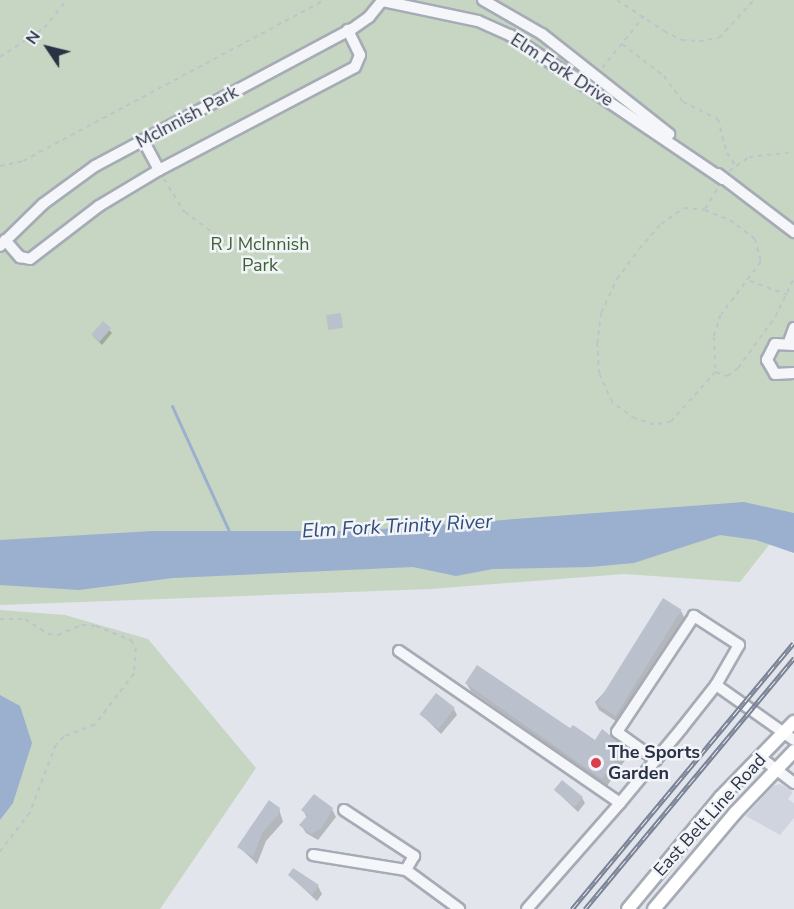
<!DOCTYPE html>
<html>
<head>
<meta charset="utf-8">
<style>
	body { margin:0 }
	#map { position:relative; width:794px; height:909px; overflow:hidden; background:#e2e5eb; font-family:"Nunito Sans",sans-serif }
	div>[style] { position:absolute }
	.built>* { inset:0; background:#d0d4de }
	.green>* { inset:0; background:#c6d6c2 }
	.water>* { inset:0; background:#9ab0ce }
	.shadow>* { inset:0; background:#0003 }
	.stream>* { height:3px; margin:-1.5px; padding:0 1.5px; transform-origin:1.5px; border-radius:1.5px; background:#9ab0ce }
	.building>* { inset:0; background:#bbc1cc; transform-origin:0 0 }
	.path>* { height:1.5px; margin-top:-0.75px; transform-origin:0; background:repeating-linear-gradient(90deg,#c0c3ca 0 4.5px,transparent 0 9px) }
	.roads { filter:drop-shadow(2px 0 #a6abb6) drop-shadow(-2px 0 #a6abb6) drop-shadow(0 2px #a6abb6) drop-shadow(0 -2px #a6abb6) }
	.minor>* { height:10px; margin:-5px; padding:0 5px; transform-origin:5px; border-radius:5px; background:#f5f6f9 }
	.major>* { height:12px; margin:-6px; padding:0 6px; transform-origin:6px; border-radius:6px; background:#fff }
	.rail>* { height:5px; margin-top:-2.5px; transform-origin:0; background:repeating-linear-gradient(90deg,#f2f4f8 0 9px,#7a8396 0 18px); box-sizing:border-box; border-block:2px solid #7a8396 }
	.dots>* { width:16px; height:16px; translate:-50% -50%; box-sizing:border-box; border:3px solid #f2f4f8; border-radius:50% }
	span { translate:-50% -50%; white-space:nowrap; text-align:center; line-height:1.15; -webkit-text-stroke:5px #f2f4f8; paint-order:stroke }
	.street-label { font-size:18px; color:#283145 }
	.park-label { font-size:18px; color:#3a6234 }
	.poi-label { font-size:18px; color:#283145; font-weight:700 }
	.left { translate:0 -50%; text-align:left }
	.water-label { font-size:20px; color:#2f4d7d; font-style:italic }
	.north { position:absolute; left:18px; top:18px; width:60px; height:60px; -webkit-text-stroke:4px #f2f4f8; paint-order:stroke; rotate:305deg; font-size:16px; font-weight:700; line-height:24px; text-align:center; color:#283145 }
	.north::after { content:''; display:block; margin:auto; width:21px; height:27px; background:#283145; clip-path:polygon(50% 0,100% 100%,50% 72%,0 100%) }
</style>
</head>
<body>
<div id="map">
	<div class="built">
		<i style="clip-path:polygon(780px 784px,793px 792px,788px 799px,794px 803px,794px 818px,780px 835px,746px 816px,773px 786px)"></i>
	</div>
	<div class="green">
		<i style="clip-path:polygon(0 0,794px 0,794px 513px,740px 582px,624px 574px,431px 589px,0 605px)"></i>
		<i style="clip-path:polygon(0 610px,65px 615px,148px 639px,256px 768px,160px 909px,0 909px)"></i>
	</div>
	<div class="water">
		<i style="clip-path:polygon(744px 502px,794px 513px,794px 553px,756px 540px,720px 535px,634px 563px,590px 567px,493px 569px,456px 576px,413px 567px,173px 578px,79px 590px,0 585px,0 540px,152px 531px,355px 531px)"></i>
		<i style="clip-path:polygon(0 695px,20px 706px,32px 743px,13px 803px,0 820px)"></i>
	</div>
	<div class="shadow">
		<i style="clip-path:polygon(103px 323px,112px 333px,102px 345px,93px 336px)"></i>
		<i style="clip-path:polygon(681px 611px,685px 619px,617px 722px,599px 710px,595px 702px)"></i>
		<i style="clip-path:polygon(466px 683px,595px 742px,624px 748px,628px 756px,607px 786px,471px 691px)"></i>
		<i style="clip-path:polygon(454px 709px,457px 715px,441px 734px,421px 714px)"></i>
		<i style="clip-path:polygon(555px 790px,582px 798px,585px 803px,578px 812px)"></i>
		<i style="clip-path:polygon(279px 809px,283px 822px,266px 841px,257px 864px,239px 847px)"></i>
		<i style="clip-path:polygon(332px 809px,336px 817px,318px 840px,306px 833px,301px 825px,307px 818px,303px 810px)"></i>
		<i style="clip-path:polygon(289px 875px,318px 886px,322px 894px,317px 901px)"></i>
	</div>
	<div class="stream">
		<i style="left:172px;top:406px;width:140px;rotate:65.5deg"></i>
	</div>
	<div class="building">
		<i style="left:341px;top:313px;width:15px;height:15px;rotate:82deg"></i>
		<i style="left:103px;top:321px;width:11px;height:18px;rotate:41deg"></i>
		<i style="left:663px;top:598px;width:22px;height:125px;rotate:32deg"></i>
		<i style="clip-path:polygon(477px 665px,570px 728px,573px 725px,595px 740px,602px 729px,625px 747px,602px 779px,465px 683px)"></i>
		<i style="left:436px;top:693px;width:24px;height:27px;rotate:38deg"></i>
		<i style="left:562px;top:780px;width:27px;height:13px;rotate:39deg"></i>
		<i style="clip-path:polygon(314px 794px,333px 808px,322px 828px,311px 834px,299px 825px,308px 815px,301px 810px)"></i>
		<i style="clip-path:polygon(269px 800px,280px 808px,279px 814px,262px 833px,253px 857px,237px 847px)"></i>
		<i style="clip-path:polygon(293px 868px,319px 885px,312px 895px,288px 875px)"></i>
	</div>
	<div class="path">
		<i style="left:617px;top:0;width:56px;rotate:33.4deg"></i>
		<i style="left:664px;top:31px;width:20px;rotate:27deg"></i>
		<i style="left:682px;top:40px;width:17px;rotate:3deg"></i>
		<i style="left:699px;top:41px;width:20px;rotate:-9deg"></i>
		<i style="left:719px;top:38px;width:52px;rotate:-47.4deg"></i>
		<i style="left:622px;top:44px;width:53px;rotate:37.3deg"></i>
		<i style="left:664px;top:76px;width:32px;rotate:54deg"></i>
		<i style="left:683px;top:102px;width:39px;rotate:26deg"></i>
		<i style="left:718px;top:119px;width:35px;rotate:75deg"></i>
		<i style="left:727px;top:153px;width:14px;rotate:56deg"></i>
		<i style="left:0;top:57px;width:53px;rotate:-33.4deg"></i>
		<i style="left:44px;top:28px;width:36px;rotate:-51deg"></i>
		<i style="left:602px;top:68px;width:67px;rotate:-51.1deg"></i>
		<i style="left:0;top:166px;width:24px;rotate:-12deg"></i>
		<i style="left:23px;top:161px;width:342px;rotate:-28.1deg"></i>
		<i style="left:729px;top:171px;width:24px;rotate:-35deg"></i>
		<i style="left:749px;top:157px;width:45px;rotate:-6.3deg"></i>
		<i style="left:164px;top:179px;width:39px;rotate:58deg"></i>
		<i style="left:185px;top:212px;width:99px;rotate:36.4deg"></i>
		<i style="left:684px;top:208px;width:21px;rotate:5deg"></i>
		<i style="left:705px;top:210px;width:27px;rotate:22deg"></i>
		<i style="left:730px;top:220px;width:31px;rotate:37deg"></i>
		<i style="left:755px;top:239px;width:24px;rotate:75deg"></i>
		<i style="left:761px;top:262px;width:66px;rotate:127deg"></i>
		<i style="left:721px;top:315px;width:23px;rotate:108deg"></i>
		<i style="left:714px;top:337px;width:35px;rotate:87deg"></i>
		<i style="left:716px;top:372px;width:67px;rotate:132deg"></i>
		<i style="left:671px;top:422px;width:17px;rotate:170deg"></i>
		<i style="left:654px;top:425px;width:20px;rotate:-162deg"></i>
		<i style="left:635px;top:419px;width:28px;rotate:-145deg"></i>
		<i style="left:612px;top:403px;width:32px;rotate:-114deg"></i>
		<i style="left:599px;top:374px;width:30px;rotate:-94deg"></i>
		<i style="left:597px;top:344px;width:31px;rotate:-83deg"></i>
		<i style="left:601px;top:313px;width:38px;rotate:-65deg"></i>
		<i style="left:617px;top:279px;width:37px;rotate:-54deg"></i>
		<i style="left:639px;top:249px;width:33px;rotate:-49deg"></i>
		<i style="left:661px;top:224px;width:28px;rotate:-35deg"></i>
		<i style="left:705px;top:209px;width:26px;rotate:-59deg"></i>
		<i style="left:750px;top:281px;width:40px;rotate:20.2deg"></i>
		<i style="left:716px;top:372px;width:12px;rotate:20deg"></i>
		<i style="left:727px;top:376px;width:14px;rotate:-36deg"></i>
		<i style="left:738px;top:368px;width:63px;rotate:-54deg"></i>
		<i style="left:775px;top:317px;width:43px;rotate:-64deg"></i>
		<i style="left:0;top:619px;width:25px"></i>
		<i style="left:25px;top:619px;width:27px;rotate:33deg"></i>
		<i style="left:48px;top:634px;width:10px;rotate:6deg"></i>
		<i style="left:58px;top:635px;width:26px;rotate:-23deg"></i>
		<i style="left:82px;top:625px;width:14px;rotate:4deg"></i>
		<i style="left:96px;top:626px;width:38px;rotate:22deg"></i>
		<i style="left:131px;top:640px;width:9px;rotate:58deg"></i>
		<i style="left:136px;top:648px;width:26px;rotate:94deg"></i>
		<i style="left:134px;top:674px;width:64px;rotate:127.4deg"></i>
		<i style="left:95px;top:725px;width:33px;rotate:159deg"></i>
		<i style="left:64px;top:737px;width:11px;rotate:135deg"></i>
		<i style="left:56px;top:745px;width:73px;rotate:110.9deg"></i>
		<i style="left:30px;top:813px;width:49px;rotate:127.6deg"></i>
	</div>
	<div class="roads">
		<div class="minor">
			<i style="left:483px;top:0;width:68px;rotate:30deg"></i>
			<i style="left:542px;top:34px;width:162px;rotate:38.2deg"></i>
			<i style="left:383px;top:1px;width:97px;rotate:11.9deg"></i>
			<i style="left:478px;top:21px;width:35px;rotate:24deg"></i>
			<i style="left:510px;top:35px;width:257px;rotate:34.1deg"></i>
			<i style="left:159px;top:170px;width:221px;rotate:-27.7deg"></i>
			<i style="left:355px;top:67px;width:13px;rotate:-67deg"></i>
			<i style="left:360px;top:55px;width:28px;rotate:-116deg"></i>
			<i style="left:718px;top:174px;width:96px;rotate:37.3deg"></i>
			<i style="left:5px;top:240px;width:23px;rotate:49deg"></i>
			<i style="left:20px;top:257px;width:10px;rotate:11deg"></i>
			<i style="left:30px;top:259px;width:87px;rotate:-37.5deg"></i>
			<i style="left:99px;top:206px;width:70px;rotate:-31deg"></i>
			<i style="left:159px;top:170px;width:34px;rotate:-118deg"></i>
			<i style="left:0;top:246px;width:60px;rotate:-44.3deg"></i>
			<i style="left:43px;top:204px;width:64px;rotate:-36.2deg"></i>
			<i style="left:95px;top:166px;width:291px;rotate:-28.1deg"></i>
			<i style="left:352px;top:29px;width:21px;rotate:-35deg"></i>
			<i style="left:369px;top:17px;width:22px;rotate:-51deg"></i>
			<i style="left:789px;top:342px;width:15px;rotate:-70deg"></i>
			<i style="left:794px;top:345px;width:19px;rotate:-177deg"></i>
			<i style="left:775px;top:344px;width:18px;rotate:117deg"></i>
			<i style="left:767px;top:360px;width:16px;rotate:60deg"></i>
			<i style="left:775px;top:374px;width:19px;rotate:-3deg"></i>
			<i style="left:399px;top:651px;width:268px;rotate:34.5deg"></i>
			<i style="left:620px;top:803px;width:97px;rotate:-50.4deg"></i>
			<i style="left:682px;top:728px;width:55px;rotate:-51.7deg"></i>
			<i style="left:716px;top:685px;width:46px;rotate:-60.1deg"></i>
			<i style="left:739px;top:645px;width:54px;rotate:-147.2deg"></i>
			<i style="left:694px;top:616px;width:139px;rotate:123.6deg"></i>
			<i style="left:617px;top:732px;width:48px;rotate:35.7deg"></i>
			<i style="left:716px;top:685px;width:95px;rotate:35.2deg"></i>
			<i style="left:760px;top:757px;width:43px;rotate:37.4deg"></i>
			<i style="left:344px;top:810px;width:84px;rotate:33.3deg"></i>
			<i style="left:414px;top:856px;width:16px;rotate:120deg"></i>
			<i style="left:313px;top:855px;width:94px;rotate:9.2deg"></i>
			<i style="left:406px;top:870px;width:66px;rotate:36.3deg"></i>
			<i style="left:527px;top:909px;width:141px;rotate:-48.7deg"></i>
		</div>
		<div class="major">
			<i style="left:628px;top:909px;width:146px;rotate:-50.3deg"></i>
			<i style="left:721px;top:797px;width:105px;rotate:-45.8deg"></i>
			<i style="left:654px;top:909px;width:126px;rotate:-49.8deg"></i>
			<i style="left:735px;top:813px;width:86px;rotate:-46.4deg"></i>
		</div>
	</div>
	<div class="rail">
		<i style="left:572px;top:909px;width:346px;rotate:-50.2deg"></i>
		<i style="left:585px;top:909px;width:327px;rotate:-50.2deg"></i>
	</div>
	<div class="dots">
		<i style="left:596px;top:763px;background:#da3e4c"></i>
	</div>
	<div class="street-label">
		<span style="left:562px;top:70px;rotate:33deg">Elm Fork Drive</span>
		<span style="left:187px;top:117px;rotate:-28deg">McInnish Park</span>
		<span style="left:710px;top:815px;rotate:-48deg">East Belt Line Road</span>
	</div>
	<div class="park-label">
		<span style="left:260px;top:255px">R J McInnish<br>Park</span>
	</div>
	<div class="poi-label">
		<span class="left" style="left:608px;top:763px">The Sports<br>Garden</span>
	</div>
	<div class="water-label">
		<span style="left:397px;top:526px;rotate:-3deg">Elm Fork Trinity River</span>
	</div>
	<div class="north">N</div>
</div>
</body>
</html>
